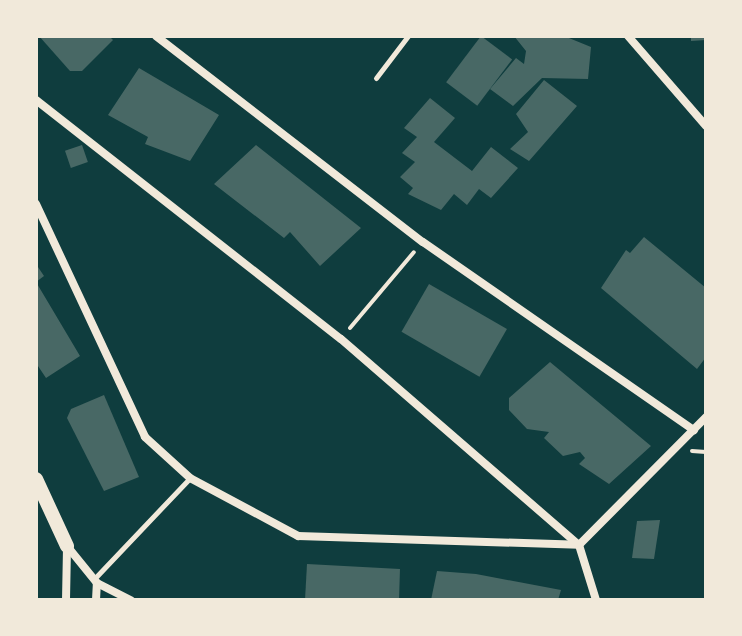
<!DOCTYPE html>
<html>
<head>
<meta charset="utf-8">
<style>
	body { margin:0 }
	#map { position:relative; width:742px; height:636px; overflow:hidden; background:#0f3d3e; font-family:"Space Grotesk",sans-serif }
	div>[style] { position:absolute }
	.building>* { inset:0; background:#486865; transform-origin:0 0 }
	.path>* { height:4px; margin:-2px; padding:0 2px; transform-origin:2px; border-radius:2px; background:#f1e9da }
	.service>* { height:5px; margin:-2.5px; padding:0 2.5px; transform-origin:2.5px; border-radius:2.5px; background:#f1e9da }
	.minor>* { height:8px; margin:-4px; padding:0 4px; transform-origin:4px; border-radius:4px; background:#f1e9da }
	.tertiary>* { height:14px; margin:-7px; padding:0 7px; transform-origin:7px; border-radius:7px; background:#f1e9da }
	span { translate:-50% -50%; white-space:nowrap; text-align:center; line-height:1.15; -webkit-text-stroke:8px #f1e9da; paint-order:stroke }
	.frame { position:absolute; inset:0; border:38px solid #f1e9da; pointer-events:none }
</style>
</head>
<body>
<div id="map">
	<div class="building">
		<i style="clip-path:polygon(39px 36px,109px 36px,113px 40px,82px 71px,70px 71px)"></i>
		<i style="left:481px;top:36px;width:39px;height:58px;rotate:37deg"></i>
		<i style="clip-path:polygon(514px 36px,564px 36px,591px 47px,588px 79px,542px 78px,513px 106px,490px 89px,516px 58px,524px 64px,526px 51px)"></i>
		<i style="clip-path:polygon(691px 36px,706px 36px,706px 40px,691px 41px)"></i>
		<i style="clip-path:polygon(139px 68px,219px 115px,190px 161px,145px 144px,148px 137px,108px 115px)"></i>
		<i style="clip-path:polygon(544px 80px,577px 106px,529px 161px,510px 149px,528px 132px,516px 114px)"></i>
		<i style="clip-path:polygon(430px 98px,455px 118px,434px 142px,472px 171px,491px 147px,518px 168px,491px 198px,479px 189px,467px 205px,454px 194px,441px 210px,408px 194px,413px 188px,400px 177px,415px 162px,402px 153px,417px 137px,404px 128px)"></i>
		<i style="left:82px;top:145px;width:18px;height:18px;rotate:71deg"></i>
		<i style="clip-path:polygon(256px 145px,361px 228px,320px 266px,290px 232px,284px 238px,214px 184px)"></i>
		<i style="clip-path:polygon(644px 237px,706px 288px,706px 357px,697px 369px,601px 288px,626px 250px,630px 253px)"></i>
		<i style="clip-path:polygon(36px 264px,44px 276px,36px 282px,80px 356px,46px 378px,36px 363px)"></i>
		<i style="left:429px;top:284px;width:90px;height:55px;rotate:30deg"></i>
		<i style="clip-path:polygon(550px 362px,651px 446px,609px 484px,579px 464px,585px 458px,580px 452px,563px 456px,544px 438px,549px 432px,527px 429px,509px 410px,509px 398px)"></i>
		<i style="clip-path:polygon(104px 395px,139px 477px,104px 491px,67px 418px,71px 409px)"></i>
		<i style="clip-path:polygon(660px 520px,654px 559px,632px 558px,637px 521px)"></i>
		<i style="clip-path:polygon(307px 564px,400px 569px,399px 600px,305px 600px)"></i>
		<i style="clip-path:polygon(437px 571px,476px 574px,561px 590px,558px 600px,431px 600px)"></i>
	</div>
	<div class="path">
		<i style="left:350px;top:328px;width:99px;rotate:-49.9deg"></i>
		<i style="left:692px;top:451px;width:14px;rotate:4deg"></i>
	</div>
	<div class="service">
		<i style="left:376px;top:78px;width:53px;rotate:-52.7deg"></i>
		<i style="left:94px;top:579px;width:139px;rotate:-46.5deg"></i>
	</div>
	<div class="minor">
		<i style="left:156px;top:36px;width:337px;rotate:37.7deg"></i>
		<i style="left:423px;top:242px;width:330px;rotate:34.8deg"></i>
		<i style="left:628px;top:36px;width:119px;rotate:49.1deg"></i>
		<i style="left:36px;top:100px;width:387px;rotate:38.1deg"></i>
		<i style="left:341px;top:339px;width:315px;rotate:40.9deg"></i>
		<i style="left:36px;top:204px;width:257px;rotate:64.9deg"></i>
		<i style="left:145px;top:437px;width:61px;rotate:42.3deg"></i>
		<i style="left:190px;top:478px;width:123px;rotate:28.2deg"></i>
		<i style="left:298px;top:536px;width:281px;rotate:1.8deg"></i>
		<i style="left:579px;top:545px;width:180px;rotate:-45.2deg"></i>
		<i style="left:579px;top:545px;width:58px;rotate:72.8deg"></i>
		<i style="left:67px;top:546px;width:48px;rotate:51deg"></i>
		<i style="left:97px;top:583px;width:38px;rotate:27deg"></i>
		<i style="left:66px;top:600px;width:53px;rotate:-88.9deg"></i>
		<i style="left:96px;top:600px;width:17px;rotate:-87deg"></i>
	</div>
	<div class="tertiary">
		<i style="left:36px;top:479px;width:74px;rotate:65.2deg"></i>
	</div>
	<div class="frame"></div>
</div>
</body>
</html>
